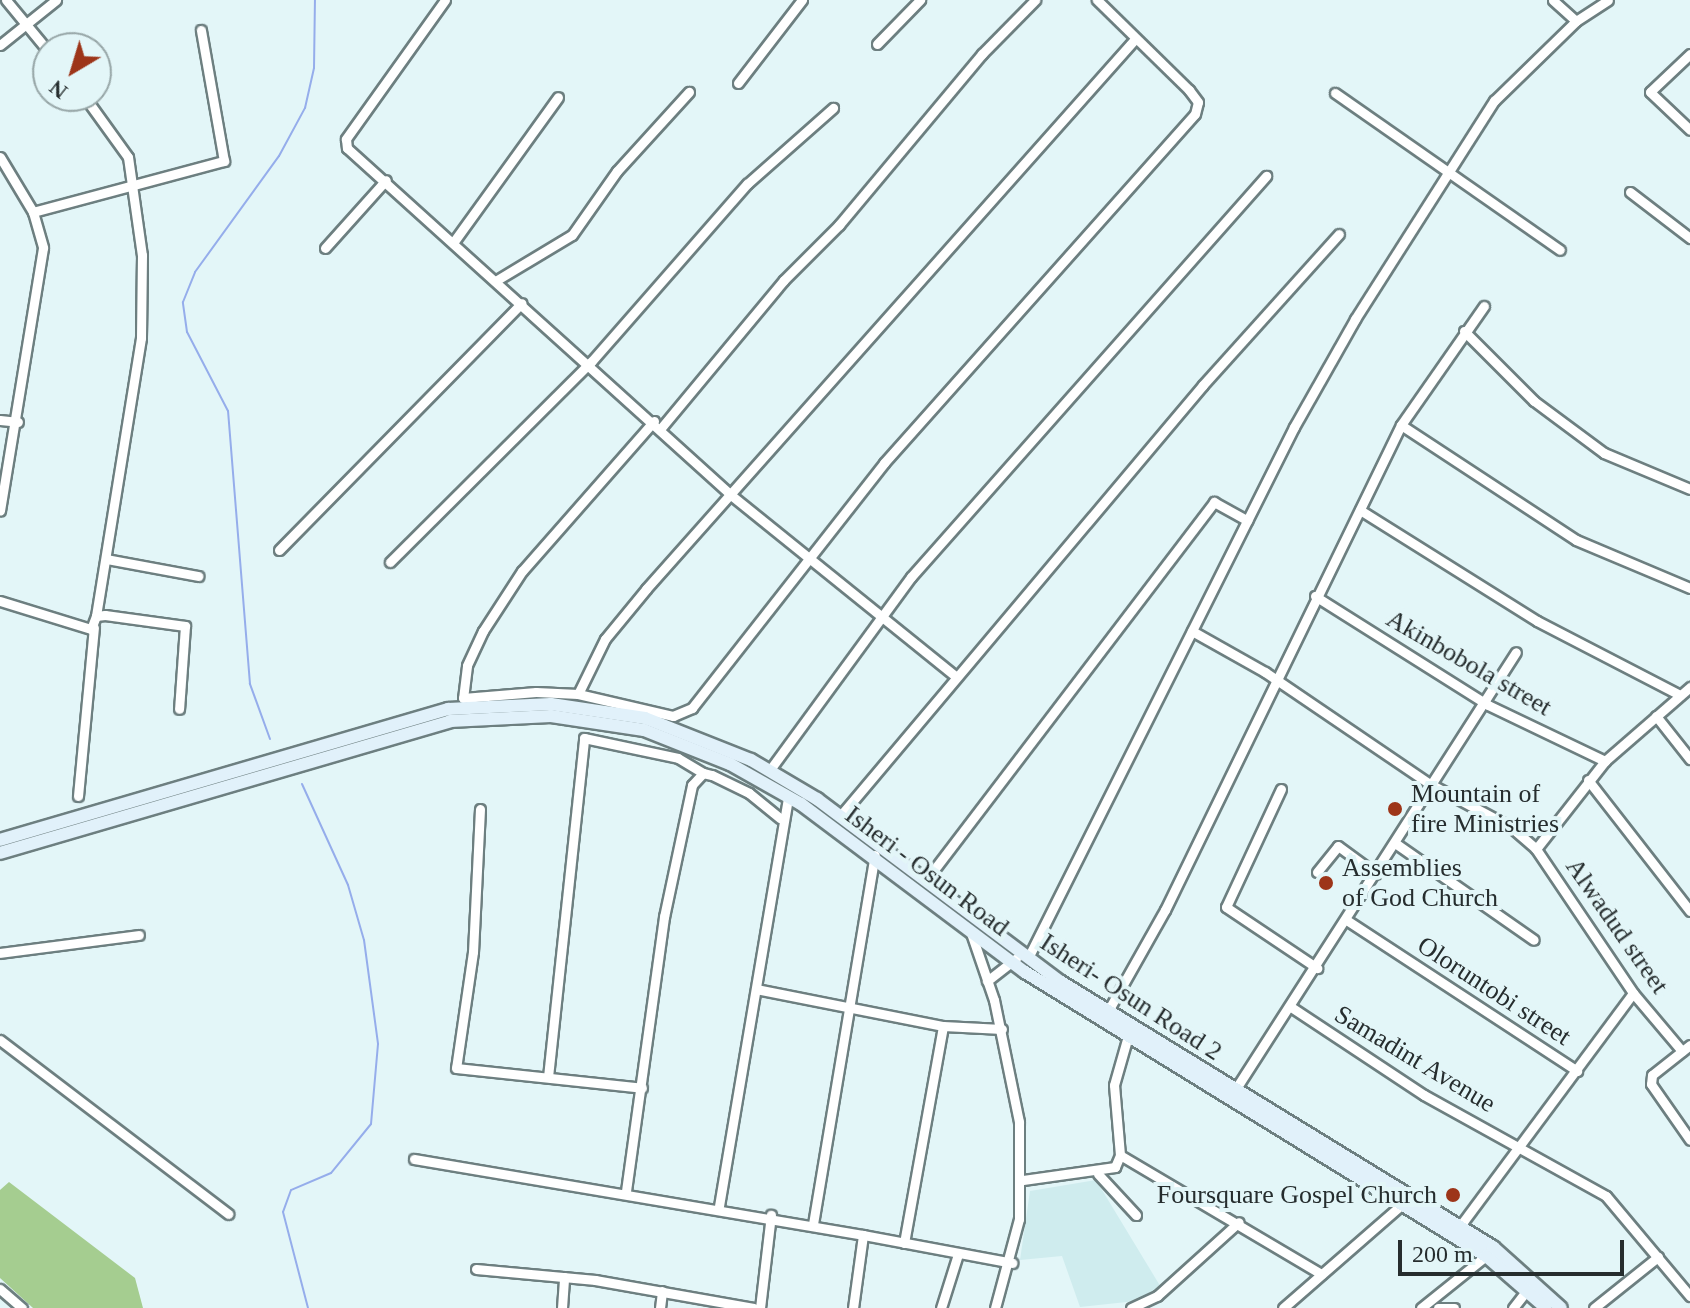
<!DOCTYPE html>
<html>
<head>
<meta charset="utf-8">
<style>
	body { margin:0 }
	#map { position:relative; width:1690px; height:1308px; overflow:hidden; background:#e3f6f8; font-family:Georgia,serif }
	div>[style] { position:absolute }
	.built>* { inset:0; background:#cfecee }
	.forest>* { inset:0; background:#a5cd90 }
	.stream>* { height:2px; margin:-1px; padding:0 1px; transform-origin:1px; border-radius:1px; background:#95adeb }
	.roads { filter:drop-shadow(2px 0 #6d7f80) drop-shadow(-2px 0 #6d7f80) drop-shadow(0 2px #6d7f80) drop-shadow(0 -2px #6d7f80) }
	.street>* { height:9px; margin:-4.5px; padding:0 4.5px; transform-origin:4.5px; border-radius:4.5px; background:#fff }
	.secondary>* { height:12px; margin:-6px; padding:0 6px; transform-origin:6px; border-radius:6px; background:#e1f1fa }
	.dots>* { width:22px; height:22px; translate:-50% -50%; box-sizing:border-box; border:4px solid #e3f6f8; border-radius:50% }
	span { translate:-50% -50%; white-space:nowrap; text-align:center; line-height:1.15; -webkit-text-stroke:8px #e3f6f8; paint-order:stroke }
	.street-label { font-size:26px; color:#262d2e }
	.poi-label { font-size:26px; color:#262d2e }
	.left { translate:0 -50%; text-align:left }
	.right { translate:-100% -50%; text-align:right }
	.north { position:absolute; left:32px; top:32px; width:80px; height:80px; box-sizing:border-box; background:#e3f6f8; border:2px solid #97a6a7; border-radius:50%; rotate:218deg; font-size:22px; font-weight:700; line-height:32px; text-align:center; color:#262d2e }
	.north::after { content:''; display:block; margin:auto; width:28px; height:36px; background:#9d3519; clip-path:polygon(50% 0,100% 100%,50% 72%,0 100%) }
	.scale { position:absolute; left:1398px; top:1240px; width:226px; height:36px; box-sizing:border-box; border:4px solid #262d2e; border-top:0; padding-left:10px; font-size:24px; line-height:28px; white-space:nowrap; color:#262d2e; -webkit-text-stroke:6px #e3f6f8; paint-order:stroke }
</style>
</head>
<body>
<div id="map">
	<div class="built">
		<i style="clip-path:polygon(1096px 1180px,1162px 1289px,1136px 1301px,1080px 1307px,1062px 1256px,1020px 1260px,1030px 1191px)"></i>
	</div>
	<div class="forest">
		<i style="clip-path:polygon(9px 1182px,135px 1278px,143px 1308px,33px 1308px,0 1278px,0 1190px)"></i>
	</div>
	<div class="stream">
		<i style="left:270px;top:739px;width:59px;rotate:-110deg"></i>
		<i style="left:250px;top:684px;width:274px;rotate:-94.6deg"></i>
		<i style="left:228px;top:411px;width:89px;rotate:-117.4deg"></i>
		<i style="left:187px;top:332px;width:30px;rotate:-98deg"></i>
		<i style="left:183px;top:302px;width:32px;rotate:-68deg"></i>
		<i style="left:195px;top:272px;width:143px;rotate:-54.1deg"></i>
		<i style="left:279px;top:156px;width:55px;rotate:-61.6deg"></i>
		<i style="left:305px;top:108px;width:41px;rotate:-77.3deg"></i>
		<i style="left:314px;top:68px;width:68px;rotate:-89.2deg"></i>
		<i style="left:302px;top:784px;width:111px;rotate:65.5deg"></i>
		<i style="left:348px;top:885px;width:57px;rotate:73.8deg"></i>
		<i style="left:364px;top:940px;width:105px;rotate:82.3deg"></i>
		<i style="left:378px;top:1044px;width:80px;rotate:95deg"></i>
		<i style="left:371px;top:1124px;width:63px;rotate:129.2deg"></i>
		<i style="left:331px;top:1173px;width:43px;rotate:157deg"></i>
		<i style="left:291px;top:1190px;width:23px;rotate:110deg"></i>
		<i style="left:283px;top:1212px;width:99px;rotate:75.4deg"></i>
	</div>
	<div class="roads">
		<div class="street">
			<i style="left:6px;top:0;width:66px;rotate:50.5deg"></i>
			<i style="left:445px;top:0;width:171px;rotate:125.5deg"></i>
			<i style="left:346px;top:139px;width:9px;rotate:84deg"></i>
			<i style="left:347px;top:148px;width:518px;rotate:42.1deg"></i>
			<i style="left:731px;top:495px;width:288px;rotate:38.9deg"></i>
			<i style="left:1576px;top:21px;width:38px;rotate:-33deg"></i>
			<i style="left:877px;top:44px;width:62px;rotate:-45.7deg"></i>
			<i style="left:0;top:45px;width:72px;rotate:-38.8deg"></i>
			<i style="left:1690px;top:54px;width:55px;rotate:136.5deg"></i>
			<i style="left:1650px;top:92px;width:55px;rotate:43.5deg"></i>
			<i style="left:738px;top:83px;width:105px;rotate:-52.4deg"></i>
			<i style="left:1335px;top:93px;width:274px;rotate:34.9deg"></i>
			<i style="left:84px;top:96px;width:75px;rotate:54.2deg"></i>
			<i style="left:128px;top:157px;width:99px;rotate:81.9deg"></i>
			<i style="left:142px;top:255px;width:83px;rotate:90.7deg"></i>
			<i style="left:141px;top:338px;width:282px;rotate:99.2deg"></i>
			<i style="left:0;top:157px;width:64px;rotate:59deg"></i>
			<i style="left:33px;top:212px;width:37px;rotate:74deg"></i>
			<i style="left:43px;top:248px;width:266px;rotate:99.3deg"></i>
			<i style="left:1630px;top:192px;width:76px;rotate:37.5deg"></i>
			<i style="left:33px;top:212px;width:198px;rotate:-15deg"></i>
			<i style="left:224px;top:161px;width:133px;rotate:-100deg"></i>
			<i style="left:455px;top:240px;width:176px;rotate:-54.2deg"></i>
			<i style="left:325px;top:248px;width:91px;rotate:-48.1deg"></i>
			<i style="left:497px;top:280px;width:87px;rotate:-31deg"></i>
			<i style="left:572px;top:235px;width:78px;rotate:-54.9deg"></i>
			<i style="left:617px;top:171px;width:107px;rotate:-47.7deg"></i>
			<i style="left:1464px;top:331px;width:99px;rotate:45deg"></i>
			<i style="left:1534px;top:401px;width:87px;rotate:36.6deg"></i>
			<i style="left:1604px;top:453px;width:93px;rotate:22.7deg"></i>
			<i style="left:0;top:420px;width:18px;rotate:6deg"></i>
			<i style="left:654px;top:421px;width:200px;rotate:131.3deg"></i>
			<i style="left:522px;top:571px;width:72px;rotate:123deg"></i>
			<i style="left:483px;top:631px;width:38px;rotate:115deg"></i>
			<i style="left:467px;top:666px;width:32px;rotate:97deg"></i>
			<i style="left:463px;top:698px;width:73px;rotate:-4.7deg"></i>
			<i style="left:536px;top:692px;width:42px;rotate:2.7deg"></i>
			<i style="left:578px;top:694px;width:98px;rotate:13deg"></i>
			<i style="left:673px;top:716px;width:21px;rotate:-23deg"></i>
			<i style="left:692px;top:708px;width:311px;rotate:-51.9deg"></i>
			<i style="left:884px;top:463px;width:467px;rotate:-48.3deg"></i>
			<i style="left:1195px;top:114px;width:12px;rotate:-76deg"></i>
			<i style="left:1198px;top:102px;width:15px;rotate:-127deg"></i>
			<i style="left:1189px;top:90px;width:129px;rotate:-135.6deg"></i>
			<i style="left:1401px;top:425px;width:209px;rotate:33.3deg"></i>
			<i style="left:1576px;top:540px;width:124px;rotate:22.8deg"></i>
			<i style="left:661px;top:428px;width:192px;rotate:-50.3deg"></i>
			<i style="left:784px;top:280px;width:78px;rotate:-45deg"></i>
			<i style="left:839px;top:225px;width:223px;rotate:-50.1deg"></i>
			<i style="left:982px;top:54px;width:76px;rotate:-45.5deg"></i>
			<i style="left:1360px;top:510px;width:209px;rotate:32.1deg"></i>
			<i style="left:1537px;top:621px;width:161px;rotate:27.4deg"></i>
			<i style="left:279px;top:550px;width:346px;rotate:-45.5deg"></i>
			<i style="left:106px;top:559px;width:94px;rotate:10.5deg"></i>
			<i style="left:390px;top:562px;width:284px;rotate:-44.9deg"></i>
			<i style="left:591px;top:362px;width:237px;rotate:-48.8deg"></i>
			<i style="left:747px;top:184px;width:115px;rotate:-41.5deg"></i>
			<i style="left:1315px;top:596px;width:204px;rotate:32.2deg"></i>
			<i style="left:1488px;top:705px;width:130px;rotate:25.6deg"></i>
			<i style="left:0;top:601px;width:95px;rotate:17.1deg"></i>
			<i style="left:91px;top:629px;width:14px;rotate:-69deg"></i>
			<i style="left:96px;top:616px;width:9px;rotate:-6deg"></i>
			<i style="left:105px;top:615px;width:81px;rotate:7.8deg"></i>
			<i style="left:185px;top:626px;width:83px;rotate:94.1deg"></i>
			<i style="left:1192px;top:631px;width:84px;rotate:29.3deg"></i>
			<i style="left:1265px;top:672px;width:199px;rotate:34.2deg"></i>
			<i style="left:1430px;top:784px;width:92px;rotate:28deg"></i>
			<i style="left:1511px;top:827px;width:33px;rotate:41deg"></i>
			<i style="left:1536px;top:849px;width:174px;rotate:56deg"></i>
			<i style="left:1633px;top:993px;width:76px;rotate:49.8deg"></i>
			<i style="left:578px;top:694px;width:61px;rotate:-63.9deg"></i>
			<i style="left:605px;top:639px;width:65px;rotate:-50.6deg"></i>
			<i style="left:646px;top:589px;width:736px;rotate:-48.36deg"></i>
			<i style="left:1656px;top:716px;width:55px;rotate:51.7deg"></i>
			<i style="left:769px;top:771px;width:240px;rotate:-53.8deg"></i>
			<i style="left:911px;top:577px;width:536px;rotate:-48.48deg"></i>
			<i style="left:1588px;top:780px;width:166px;rotate:52.1deg"></i>
			<i style="left:1281px;top:789px;width:130px;rotate:115deg"></i>
			<i style="left:1226px;top:907px;width:110px;rotate:33.8deg"></i>
			<i style="left:78px;top:796px;width:169px;rotate:-84.6deg"></i>
			<i style="left:480px;top:809px;width:143px;rotate:92.8deg"></i>
			<i style="left:473px;top:952px;width:117px;rotate:98.3deg"></i>
			<i style="left:456px;top:1068px;width:187px;rotate:6.1deg"></i>
			<i style="left:841px;top:815px;width:562px;rotate:-49.91deg"></i>
			<i style="left:1203px;top:385px;width:203px;rotate:-48deg"></i>
			<i style="left:1395px;top:843px;width:169px;rotate:34.9deg"></i>
			<i style="left:1536px;top:849px;width:112px;rotate:-51.9deg"></i>
			<i style="left:1605px;top:761px;width:113px;rotate:-41deg"></i>
			<i style="left:1317px;top:872px;width:33px;rotate:-51deg"></i>
			<i style="left:1338px;top:846px;width:47px;rotate:36.4deg"></i>
			<i style="left:927px;top:879px;width:474px;rotate:-52.7deg"></i>
			<i style="left:1214px;top:502px;width:38px;rotate:29deg"></i>
			<i style="left:1348px;top:921px;width:274px;rotate:33.2deg"></i>
			<i style="left:970px;top:930px;width:74px;rotate:71.1deg"></i>
			<i style="left:994px;top:1000px;width:125px;rotate:78.4deg"></i>
			<i style="left:1019px;top:1122px;width:97px;rotate:90deg"></i>
			<i style="left:1019px;top:1219px;width:92px;rotate:105.1deg"></i>
			<i style="left:0;top:953px;width:140px;rotate:-7.4deg"></i>
			<i style="left:1028px;top:958px;width:594px;rotate:-63.39deg"></i>
			<i style="left:1294px;top:427px;width:124px;rotate:-60.5deg"></i>
			<i style="left:1355px;top:319px;width:259px;rotate:-57.5deg"></i>
			<i style="left:1494px;top:101px;width:115px;rotate:-44.3deg"></i>
			<i style="left:1576px;top:21px;width:31px;rotate:-138deg"></i>
			<i style="left:987px;top:981px;width:37px;rotate:-38deg"></i>
			<i style="left:756px;top:989px;width:191px;rotate:11.2deg"></i>
			<i style="left:943px;top:1026px;width:59px;rotate:2.9deg"></i>
			<i style="left:1291px;top:1007px;width:159px;rotate:33.5deg"></i>
			<i style="left:1424px;top:1095px;width:208px;rotate:29deg"></i>
			<i style="left:1606px;top:1196px;width:131px;rotate:50deg"></i>
			<i style="left:1108px;top:1011px;width:116px;rotate:-60.6deg"></i>
			<i style="left:1165px;top:910px;width:539px;rotate:-64.05deg"></i>
			<i style="left:1401px;top:425px;width:145px;rotate:-55.1deg"></i>
			<i style="left:0;top:1040px;width:287px;rotate:37.3deg"></i>
			<i style="left:1690px;top:1045px;width:48px;rotate:141.7deg"></i>
			<i style="left:1652px;top:1075px;width:9px;rotate:96deg"></i>
			<i style="left:1651px;top:1084px;width:68px;rotate:55.1deg"></i>
			<i style="left:548px;top:1077px;width:341px;rotate:-83.9deg"></i>
			<i style="left:584px;top:738px;width:96px;rotate:12deg"></i>
			<i style="left:678px;top:758px;width:29px;rotate:31deg"></i>
			<i style="left:1235px;top:1090px;width:520px;rotate:-57.32deg"></i>
			<i style="left:1120px;top:1155px;width:234px;rotate:30.6deg"></i>
			<i style="left:414px;top:1159px;width:455px;rotate:9.6deg"></i>
			<i style="left:863px;top:1235px;width:74px;rotate:97.8deg"></i>
			<i style="left:1098px;top:1174px;width:56px;rotate:47.2deg"></i>
			<i style="left:1023px;top:1180px;width:93px;rotate:-8deg"></i>
			<i style="left:1115px;top:1167px;width:13px;rotate:-67deg"></i>
			<i style="left:1120px;top:1155px;width:70px;rotate:-94.9deg"></i>
			<i style="left:1114px;top:1085px;width:51px;rotate:-74.1deg"></i>
			<i style="left:626px;top:1191px;width:277px;rotate:-82.1deg"></i>
			<i style="left:664px;top:917px;width:135px;rotate:-78deg"></i>
			<i style="left:692px;top:785px;width:16px;rotate:-47deg"></i>
			<i style="left:703px;top:773px;width:9px;rotate:13deg"></i>
			<i style="left:712px;top:775px;width:41px;rotate:25.9deg"></i>
			<i style="left:749px;top:793px;width:40px;rotate:39deg"></i>
			<i style="left:719px;top:1206px;width:416px;rotate:-80.4deg"></i>
			<i style="left:813px;top:1224px;width:374px;rotate:-80.5deg"></i>
			<i style="left:1460px;top:1226px;width:290px;rotate:-53.4deg"></i>
			<i style="left:863px;top:1235px;width:152px;rotate:10.6deg"></i>
			<i style="left:904px;top:1243px;width:220px;rotate:-79.8deg"></i>
			<i style="left:476px;top:1269px;width:120px;rotate:5.3deg"></i>
			<i style="left:595px;top:1280px;width:161px;rotate:10deg"></i>
			<i style="left:0;top:1289px;width:29px;rotate:41deg"></i>
			<i style="left:562px;top:1308px;width:31px;rotate:-86deg"></i>
			<i style="left:660px;top:1308px;width:17px;rotate:-83deg"></i>
			<i style="left:760px;top:1308px;width:94px;rotate:-83.3deg"></i>
			<i style="left:941px;top:1308px;width:57px;rotate:-72.5deg"></i>
			<i style="left:1131px;top:1308px;width:29px;rotate:-25deg"></i>
			<i style="left:1157px;top:1296px;width:110px;rotate:-42.1deg"></i>
			<i style="left:1283px;top:1308px;width:157px;rotate:-41.1deg"></i>
			<i style="left:1421px;top:1308px;width:83px;rotate:-38.7deg"></i>
			<i style="left:1438px;top:1308px;width:16px"></i>
			<i style="left:1513px;top:1308px;width:24px;rotate:-52deg"></i>
			<i style="left:1594px;top:1308px;width:82px;rotate:-38.6deg"></i>
		</div>
		<div class="secondary">
			<i style="left:0;top:840px;width:467px;rotate:-16.3deg"></i>
			<i style="left:448px;top:709px;width:103px;rotate:-2.8deg"></i>
			<i style="left:551px;top:704px;width:95px;rotate:8.5deg"></i>
			<i style="left:645px;top:718px;width:114px;rotate:21.6deg"></i>
			<i style="left:751px;top:760px;width:77px;rotate:30.6deg"></i>
			<i style="left:817px;top:799px;width:305px;rotate:36.9deg"></i>
			<i style="left:1061px;top:982px;width:507px;rotate:31.53deg"></i>
			<i style="left:1493px;top:1247px;width:91px;rotate:41.9deg"></i>
			<i style="left:0;top:853px;width:469px;rotate:-16.3deg"></i>
			<i style="left:450px;top:721px;width:101px;rotate:-2.8deg"></i>
			<i style="left:551px;top:716px;width:94px;rotate:8.6deg"></i>
			<i style="left:644px;top:730px;width:92px;rotate:21.6deg"></i>
			<i style="left:730px;top:764px;width:81px;rotate:29.4deg"></i>
			<i style="left:801px;top:804px;width:280px;rotate:36.9deg"></i>
			<i style="left:1025px;top:972px;width:541px;rotate:31.64deg"></i>
			<i style="left:1486px;top:1256px;width:79px;rotate:40.9deg"></i>
		</div>
	</div>
	<div class="dots">
		<i style="left:1395px;top:809px;background:#9d3519"></i>
		<i style="left:1326px;top:883px;background:#9d3519"></i>
		<i style="left:1453px;top:1195px;background:#9d3519"></i>
	</div>
	<div class="street-label">
		<span style="left:1469px;top:663px;rotate:30deg">Akinbobola street</span>
		<span style="left:927px;top:871px;rotate:37deg">Isheri - Osun Road</span>
		<span style="left:1617px;top:926px;rotate:55deg">Alwadud street</span>
		<span style="left:1494px;top:991px;rotate:33deg">Oloruntobi street</span>
		<span style="left:1131px;top:997px;rotate:33deg">Isheri- Osun Road 2</span>
		<span style="left:1415px;top:1059px;rotate:31deg">Samadint Avenue</span>
	</div>
	<div class="poi-label">
		<span class="left" style="left:1411px;top:809px">Mountain of<br>fire Ministries</span>
		<span class="left" style="left:1342px;top:883px">Assemblies<br>of God Church</span>
		<span class="right" style="left:1437px;top:1195px">Foursquare Gospel Church</span>
	</div>
	<div class="north">N</div>
	<div class="scale">200 m</div>
</div>
</body>
</html>
